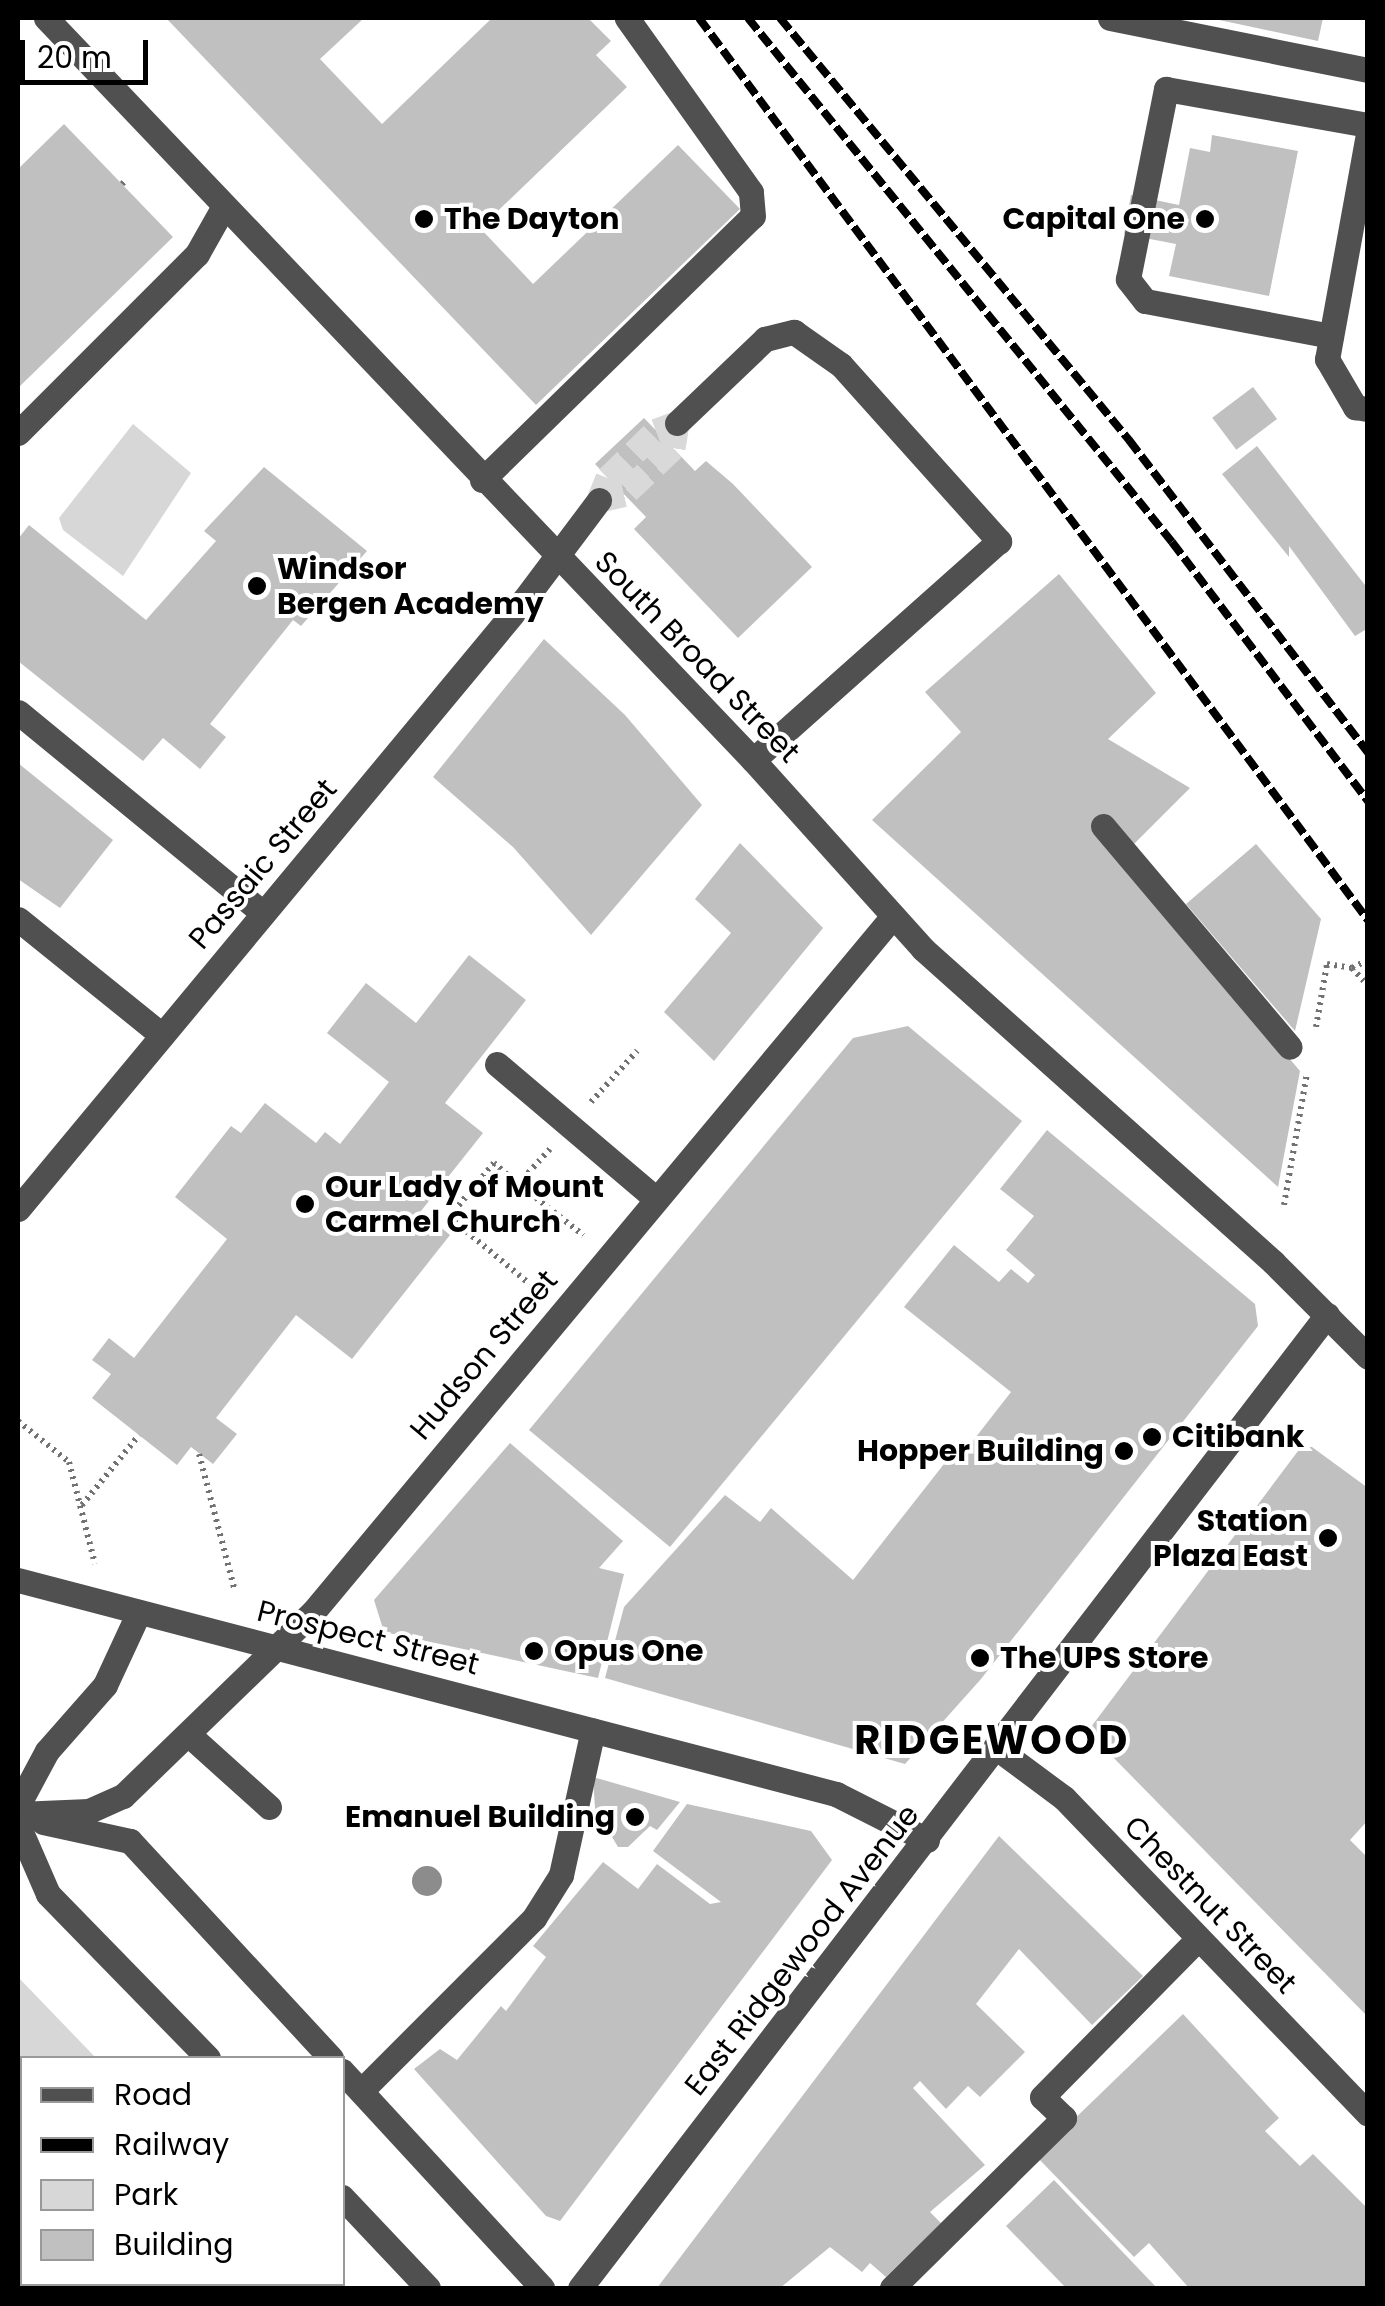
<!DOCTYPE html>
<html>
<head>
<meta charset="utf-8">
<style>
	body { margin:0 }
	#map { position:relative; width:1385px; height:2306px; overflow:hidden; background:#fff; font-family:Poppins,sans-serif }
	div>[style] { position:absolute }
	.green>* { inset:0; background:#d7d7d7 }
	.building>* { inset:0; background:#c0c0c0; transform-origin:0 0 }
	.minor-tunnel>* { height:25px; margin-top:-12.5px; transform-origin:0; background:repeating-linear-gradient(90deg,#d9d9d9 0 25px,transparent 0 37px) }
	.path>* { height:6px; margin-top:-3px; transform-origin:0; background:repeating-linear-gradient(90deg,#727272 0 2.5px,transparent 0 7.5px) }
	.minor>* { height:25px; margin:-12.5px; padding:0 12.5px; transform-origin:12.5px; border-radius:12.5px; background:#505050 }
	.rail>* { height:8px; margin-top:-4px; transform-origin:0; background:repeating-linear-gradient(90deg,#000 0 15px,transparent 0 20px) }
	.trees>* { width:30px; height:30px; margin:-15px; border-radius:50%; background:#8c8c8c }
	.dots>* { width:28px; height:28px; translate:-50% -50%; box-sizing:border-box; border:5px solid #fff; border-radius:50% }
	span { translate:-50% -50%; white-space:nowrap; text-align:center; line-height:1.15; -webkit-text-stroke:8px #fff; paint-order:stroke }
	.poi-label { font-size:30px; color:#000; font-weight:700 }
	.left { translate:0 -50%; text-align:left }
	.right { translate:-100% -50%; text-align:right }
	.street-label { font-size:30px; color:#000 }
	.district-label { font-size:40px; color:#000; font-weight:700; letter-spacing:2.5px }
	.frame { position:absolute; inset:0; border:20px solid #000; pointer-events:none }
	.legend { position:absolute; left:20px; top:2056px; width:325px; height:230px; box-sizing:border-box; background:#fff; border:2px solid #999; margin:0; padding:12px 18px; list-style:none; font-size:30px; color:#000 }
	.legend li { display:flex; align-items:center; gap:20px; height:50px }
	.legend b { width:50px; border:2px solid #999 }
	.scale { position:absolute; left:20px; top:40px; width:128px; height:45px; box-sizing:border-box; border:5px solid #000; border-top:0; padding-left:12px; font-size:30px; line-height:35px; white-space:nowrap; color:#000; -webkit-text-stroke:8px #fff; paint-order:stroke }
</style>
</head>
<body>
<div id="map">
	<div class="green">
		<i style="clip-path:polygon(133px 424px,191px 473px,123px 576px,63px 530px,59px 518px)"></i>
		<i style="clip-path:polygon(18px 1977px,96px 2058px,22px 2058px,22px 2284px,317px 2288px,18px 2288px)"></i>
	</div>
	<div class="building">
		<i style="clip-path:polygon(166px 18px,364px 18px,320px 59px,382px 124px,492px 18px,588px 18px,611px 41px,596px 55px,627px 87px,480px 228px,533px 284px,678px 145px,740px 209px,536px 405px)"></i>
		<i style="clip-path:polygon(1210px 18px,1323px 18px,1318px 41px)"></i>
		<i style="clip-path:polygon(64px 124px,173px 237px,18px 388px,18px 169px)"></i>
		<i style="clip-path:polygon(1212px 135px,1298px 151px,1269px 296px,1169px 276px,1176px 244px,1124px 234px,1131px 195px,1179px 205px,1190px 148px,1210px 152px)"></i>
		<i style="left:1253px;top:387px;width:40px;height:51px;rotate:53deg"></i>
		<i style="clip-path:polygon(644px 418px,695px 471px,706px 461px,733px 484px,812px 567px,738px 638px,634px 529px,646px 517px,595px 464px)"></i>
		<i style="clip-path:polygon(1257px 446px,1368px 589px,1365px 630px,1355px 636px,1289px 546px,1289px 557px,1222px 474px)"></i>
		<i style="clip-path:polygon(264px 467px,367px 551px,301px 626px,293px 620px,210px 724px,226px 737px,200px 769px,163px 738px,143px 761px,18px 661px,18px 539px,29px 525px,146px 620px,216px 541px,204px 531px)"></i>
		<i style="clip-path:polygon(1059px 574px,1156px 693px,1108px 739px,1190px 788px,1133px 845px,1105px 814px,1091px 826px,1300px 1071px,1278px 1187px,872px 820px,961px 732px,925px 692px)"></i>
		<i style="clip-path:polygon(544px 639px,625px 715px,702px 805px,591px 935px,513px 847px,433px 777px)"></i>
		<i style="clip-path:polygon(18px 763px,113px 840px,60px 908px,18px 879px)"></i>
		<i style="clip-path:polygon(740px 843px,823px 928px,714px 1061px,664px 1012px,731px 933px,695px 899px)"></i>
		<i style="clip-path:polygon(1256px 844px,1321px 919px,1295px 1031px,1186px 904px)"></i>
		<i style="clip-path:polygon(469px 955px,526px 1000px,445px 1103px,483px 1133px,421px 1211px,450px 1235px,352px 1359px,296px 1315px,216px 1418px,237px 1434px,213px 1464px,191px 1447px,177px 1465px,92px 1398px,111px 1374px,92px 1360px,109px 1338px,134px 1358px,227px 1239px,175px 1197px,231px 1126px,241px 1133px,265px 1103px,316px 1143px,325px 1132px,340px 1144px,389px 1082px,327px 1033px,366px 983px,416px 1023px)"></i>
		<i style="clip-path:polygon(908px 1026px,1022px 1121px,670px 1547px,529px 1430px,853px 1038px)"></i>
		<i style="clip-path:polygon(1047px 1130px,1255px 1304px,1258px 1326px,981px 1679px,905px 1764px,605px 1678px,624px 1607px,725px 1495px,760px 1522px,771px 1508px,853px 1580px,951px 1455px,958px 1460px,1011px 1392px,904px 1307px,954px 1245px,999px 1282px,1011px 1269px,1028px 1283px,1035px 1275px,1006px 1250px,1034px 1216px,1000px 1189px)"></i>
		<i style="clip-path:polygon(510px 1443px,623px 1541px,599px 1568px,624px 1574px,598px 1678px,384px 1632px,374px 1600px)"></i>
		<i style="clip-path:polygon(1301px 1447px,1312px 1447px,1368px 1488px,1368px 1820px,1350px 1840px,1368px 1858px,1368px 2017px,1104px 1748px,1091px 1727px)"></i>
		<i style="clip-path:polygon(593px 1777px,680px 1802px,657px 1830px,650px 1826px,628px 1847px,618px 1847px,595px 1808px)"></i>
		<i style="clip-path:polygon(687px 1804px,811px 1831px,832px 1860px,560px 2221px,546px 2216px,414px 2069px,440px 2049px,457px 2060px,501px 2006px,506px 2011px,546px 1957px,533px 1946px,603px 1862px,638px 1889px,657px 1864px,710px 1904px,721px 1902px,653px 1851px)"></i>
		<i style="clip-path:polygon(999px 1836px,1143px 1976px,1092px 2025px,1019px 1949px,976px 2004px,1025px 2052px,980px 2097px,968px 2086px,946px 2109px,920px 2081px,913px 2088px,985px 2165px,930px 2212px,941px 2223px,886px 2277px,870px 2263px,862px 2272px,830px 2247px,780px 2288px,657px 2288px)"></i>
		<i style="clip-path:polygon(1183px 2014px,1279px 2118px,1265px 2131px,1300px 2166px,1313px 2154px,1368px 2209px,1368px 2288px,1189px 2288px,1149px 2243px,1134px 2257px,1036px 2156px)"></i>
		<i style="clip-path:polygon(1054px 2180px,1157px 2288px,1066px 2288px,1006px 2226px)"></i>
	</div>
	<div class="minor-tunnel">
		<i style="left:677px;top:423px;width:25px;rotate:99deg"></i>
		<i style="left:673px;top:448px;width:67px;rotate:136.8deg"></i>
		<i style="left:624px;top:494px;width:26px;rotate:167deg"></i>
		<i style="left:599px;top:500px;width:24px;rotate:-68deg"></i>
		<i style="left:608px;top:478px;width:67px;rotate:-44.4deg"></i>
		<i style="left:656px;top:431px;width:22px;rotate:-21deg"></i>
	</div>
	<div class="path">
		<i style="left:122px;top:184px;width:7px;rotate:-45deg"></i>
		<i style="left:1352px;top:968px;width:24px;rotate:48deg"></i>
		<i style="left:1316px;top:1027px;width:64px;rotate:-80.1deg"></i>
		<i style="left:1327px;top:964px;width:25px;rotate:9deg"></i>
		<i style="left:1352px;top:968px;width:13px;rotate:-27deg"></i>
		<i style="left:591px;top:1102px;width:69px;rotate:-48deg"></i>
		<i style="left:550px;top:1149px;width:47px;rotate:132.4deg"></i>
		<i style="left:518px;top:1184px;width:83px;rotate:38.1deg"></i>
		<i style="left:518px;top:1184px;width:32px;rotate:-139deg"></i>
		<i style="left:494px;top:1163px;width:70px;rotate:129.8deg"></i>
		<i style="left:449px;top:1217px;width:114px;rotate:39.7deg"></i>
		<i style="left:1284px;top:1205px;width:134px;rotate:-80.1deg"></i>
		<i style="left:18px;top:1421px;width:65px;rotate:38.8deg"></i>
		<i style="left:69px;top:1462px;width:105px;rotate:75.7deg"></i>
		<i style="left:199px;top:1454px;width:138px;rotate:75.3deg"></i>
		<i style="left:82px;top:1505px;width:90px;rotate:-50.8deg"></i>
		<i style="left:18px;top:2129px;width:22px;rotate:80deg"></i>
		<i style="left:18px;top:2175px;width:4px;rotate:-27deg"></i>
		<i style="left:18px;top:2272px;width:4px;rotate:14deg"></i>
		<i style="left:51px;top:2284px;width:4px;rotate:76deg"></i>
		<i style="left:83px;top:2284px;width:28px;rotate:8deg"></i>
		<i style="left:144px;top:2288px;width:4px;rotate:-90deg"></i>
	</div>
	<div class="minor">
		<i style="left:46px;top:18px;width:1025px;rotate:46.38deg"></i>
		<i style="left:753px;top:760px;width:254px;rotate:48deg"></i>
		<i style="left:923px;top:949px;width:470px;rotate:41.8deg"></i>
		<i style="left:1273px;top:1262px;width:134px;rotate:45deg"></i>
		<i style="left:1110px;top:18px;width:263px;rotate:11.4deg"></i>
		<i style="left:1368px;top:134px;width:229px;rotate:100.3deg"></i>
		<i style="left:1327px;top:359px;width:56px;rotate:59.7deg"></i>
		<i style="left:1355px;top:407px;width:13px;rotate:9deg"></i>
		<i style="left:1331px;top:336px;width:189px;rotate:-169.3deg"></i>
		<i style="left:1145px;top:301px;width:28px;rotate:-128deg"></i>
		<i style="left:1128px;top:279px;width:194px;rotate:-78.7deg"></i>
		<i style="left:1166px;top:89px;width:205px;rotate:10.1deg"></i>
		<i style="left:677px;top:423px;width:122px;rotate:-43.7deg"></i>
		<i style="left:765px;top:339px;width:30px;rotate:-14deg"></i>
		<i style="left:794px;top:332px;width:57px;rotate:35.1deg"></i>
		<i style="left:841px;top:365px;width:237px;rotate:48.1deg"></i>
		<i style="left:999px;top:541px;width:329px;rotate:138.3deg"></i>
		<i style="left:18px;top:433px;width:253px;rotate:-45deg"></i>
		<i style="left:197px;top:254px;width:55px;rotate:-60.6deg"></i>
		<i style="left:482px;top:480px;width:378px;rotate:-44.3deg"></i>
		<i style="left:753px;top:216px;width:24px;rotate:-95deg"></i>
		<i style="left:751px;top:192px;width:214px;rotate:-125.5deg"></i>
		<i style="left:18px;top:712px;width:317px;rotate:39.4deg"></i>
		<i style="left:1103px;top:826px;width:289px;rotate:49.8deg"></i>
		<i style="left:18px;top:919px;width:185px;rotate:38.9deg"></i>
		<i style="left:497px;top:1064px;width:209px;rotate:40.3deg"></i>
		<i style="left:18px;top:1209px;width:792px;rotate:-50.28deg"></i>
		<i style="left:524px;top:600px;width:125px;rotate:-53.1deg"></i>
		<i style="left:18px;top:1580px;width:846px;rotate:14.66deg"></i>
		<i style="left:836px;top:1794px;width:102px;rotate:26.8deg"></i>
		<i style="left:188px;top:1734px;width:109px;rotate:42deg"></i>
		<i style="left:998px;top:1749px;width:82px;rotate:36.6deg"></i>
		<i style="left:1064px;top:1798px;width:438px;rotate:46.1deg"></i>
		<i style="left:18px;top:1805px;width:61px;rotate:-61.8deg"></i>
		<i style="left:47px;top:1751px;width:88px;rotate:-48.7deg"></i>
		<i style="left:105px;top:1685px;width:78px;rotate:-65.1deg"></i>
		<i style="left:18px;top:1814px;width:71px;rotate:-2.4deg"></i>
		<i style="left:89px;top:1811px;width:37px;rotate:-24deg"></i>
		<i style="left:123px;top:1796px;width:264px;rotate:-44.1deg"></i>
		<i style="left:313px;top:1612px;width:906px;rotate:-50.19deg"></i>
		<i style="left:43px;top:1822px;width:89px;rotate:12.3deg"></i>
		<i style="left:130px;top:1841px;width:296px;rotate:47.2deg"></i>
		<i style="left:18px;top:1825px;width:75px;rotate:66.5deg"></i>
		<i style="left:48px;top:1894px;width:229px;rotate:45.7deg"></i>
		<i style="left:342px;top:2071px;width:295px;rotate:47.3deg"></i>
		<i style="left:361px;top:2091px;width:245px;rotate:-45deg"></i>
		<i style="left:534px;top:1918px;width:51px;rotate:-57.9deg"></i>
		<i style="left:561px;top:1875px;width:148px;rotate:-77.6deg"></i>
		<i style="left:342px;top:2197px;width:125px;rotate:46.6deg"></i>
		<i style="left:580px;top:2288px;width:1227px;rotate:-52.49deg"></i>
		<i style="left:892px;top:2288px;width:242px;rotate:-44.7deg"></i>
		<i style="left:1064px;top:2118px;width:30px;rotate:-136deg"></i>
		<i style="left:1042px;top:2097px;width:219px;rotate:-45.4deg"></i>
	</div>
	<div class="rail">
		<i style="left:699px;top:18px;width:1123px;rotate:53.44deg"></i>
		<i style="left:748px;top:18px;width:674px;rotate:51.02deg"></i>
		<i style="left:1172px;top:542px;width:325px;rotate:52.9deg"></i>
		<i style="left:780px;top:18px;width:548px;rotate:50.41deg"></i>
		<i style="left:1129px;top:440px;width:394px;rotate:52.6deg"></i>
	</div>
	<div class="trees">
		<i style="left:427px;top:1881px"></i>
	</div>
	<div class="dots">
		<i style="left:424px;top:219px;background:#000"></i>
		<i style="left:1205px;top:219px;background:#000"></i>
		<i style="left:257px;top:586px;background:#000"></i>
		<i style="left:305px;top:1204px;background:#000"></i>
		<i style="left:1152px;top:1437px;background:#000"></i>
		<i style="left:1124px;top:1451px;background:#000"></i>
		<i style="left:1328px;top:1538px;background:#000"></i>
		<i style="left:534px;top:1651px;background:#000"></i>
		<i style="left:980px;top:1658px;background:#000"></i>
		<i style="left:635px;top:1817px;background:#000"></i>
	</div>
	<div class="poi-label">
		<span class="left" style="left:444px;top:219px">The Dayton</span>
		<span class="right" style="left:1185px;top:219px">Capital One</span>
		<span class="left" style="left:277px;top:586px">Windsor<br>Bergen Academy</span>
		<span class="left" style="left:325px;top:1204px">Our Lady of Mount<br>Carmel Church</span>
		<span class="left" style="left:1172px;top:1437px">Citibank</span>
		<span class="right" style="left:1104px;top:1451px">Hopper Building</span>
		<span class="right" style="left:1308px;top:1538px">Station<br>Plaza East</span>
		<span class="left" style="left:554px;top:1651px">Opus One</span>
		<span class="left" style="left:1000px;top:1658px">The UPS Store</span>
		<span class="right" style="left:615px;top:1817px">Emanuel Building</span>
	</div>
	<div class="street-label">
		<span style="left:697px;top:657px;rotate:46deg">South Broad Street</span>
		<span style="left:263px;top:864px;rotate:-50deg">Passaic Street</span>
		<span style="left:484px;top:1355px;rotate:-50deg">Hudson Street</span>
		<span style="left:368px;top:1638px;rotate:14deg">Prospect Street</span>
		<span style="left:1210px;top:1905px;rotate:46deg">Chestnut Street</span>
		<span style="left:802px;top:1950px;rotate:-52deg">East Ridgewood Avenue</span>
	</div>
	<div class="district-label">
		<span style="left:992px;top:1740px">RIDGEWOOD</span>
	</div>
	<div class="frame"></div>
	<ul class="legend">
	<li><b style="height:12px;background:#505050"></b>Road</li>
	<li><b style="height:12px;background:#000"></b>Railway</li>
	<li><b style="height:28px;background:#d7d7d7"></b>Park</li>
	<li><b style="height:28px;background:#c0c0c0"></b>Building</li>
	</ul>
	<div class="scale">20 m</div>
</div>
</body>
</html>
